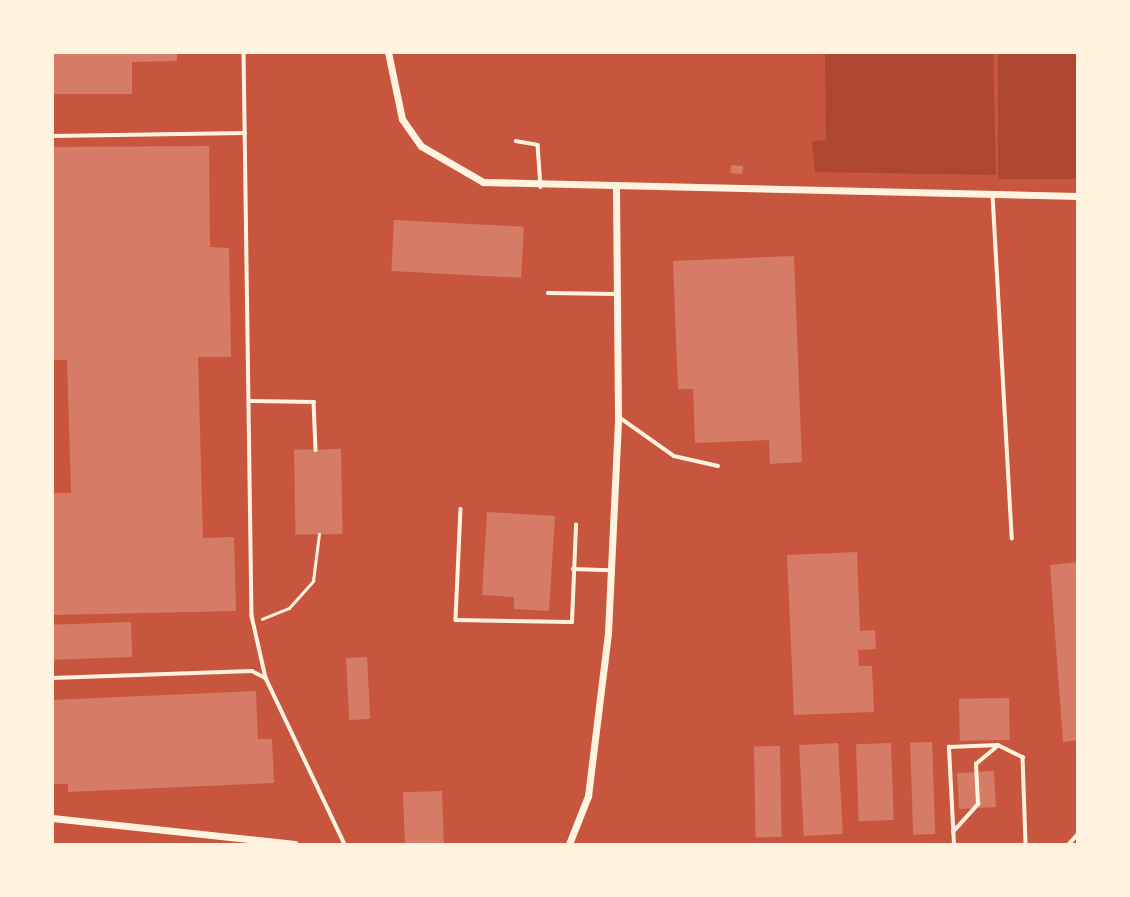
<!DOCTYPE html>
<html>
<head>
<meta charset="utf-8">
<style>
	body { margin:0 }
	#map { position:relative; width:1130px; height:897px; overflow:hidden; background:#c8553d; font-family:Georgia,serif }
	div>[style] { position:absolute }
	.green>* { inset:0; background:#ae4732; transform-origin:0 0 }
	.building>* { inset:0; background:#d67c66; transform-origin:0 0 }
	.path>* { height:2.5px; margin:-1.25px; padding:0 1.25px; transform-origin:1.25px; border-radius:1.25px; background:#fff3e0 }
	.service>* { height:3.5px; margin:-1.75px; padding:0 1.75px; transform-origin:1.75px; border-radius:1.75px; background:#fff3e0 }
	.minor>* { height:7px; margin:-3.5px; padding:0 3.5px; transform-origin:3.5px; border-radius:3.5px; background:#fff3e0 }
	span { translate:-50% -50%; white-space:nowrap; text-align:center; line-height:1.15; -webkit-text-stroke:6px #fff3e0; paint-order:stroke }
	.frame { position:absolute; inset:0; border:54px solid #fff3e0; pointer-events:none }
</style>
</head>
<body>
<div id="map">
	<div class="green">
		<i style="clip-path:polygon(825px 53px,993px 53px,996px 175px,815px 172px,812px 141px,826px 140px)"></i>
		<i style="left:998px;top:53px;width:79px;height:126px"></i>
	</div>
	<div class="building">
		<i style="clip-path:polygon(52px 52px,177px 52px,177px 61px,132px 62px,132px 94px,52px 94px)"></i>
		<i style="clip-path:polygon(209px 146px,210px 247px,229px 248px,231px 357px,198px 357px,203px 538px,234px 537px,236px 611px,52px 615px,52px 493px,71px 493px,67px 360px,52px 360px,52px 147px)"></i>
		<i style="left:731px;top:165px;width:12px;height:8px;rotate:5deg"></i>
		<i style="left:394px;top:220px;width:130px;height:51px;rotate:3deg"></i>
		<i style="clip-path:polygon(794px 256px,802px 462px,770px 464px,769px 440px,695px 443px,693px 389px,678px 389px,673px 261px)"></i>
		<i style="left:341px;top:449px;width:85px;height:47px;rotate:89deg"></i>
		<i style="clip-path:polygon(487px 512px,555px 516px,549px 611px,514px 609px,514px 597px,482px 595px)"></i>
		<i style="clip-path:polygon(857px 552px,860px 631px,875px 630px,876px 649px,858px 650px,859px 666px,872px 666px,874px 712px,794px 715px,787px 555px)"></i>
		<i style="clip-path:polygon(1078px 562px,1078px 740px,1063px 742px,1050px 565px)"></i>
		<i style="left:131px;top:622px;width:35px;height:79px;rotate:88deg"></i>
		<i style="left:367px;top:657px;width:62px;height:21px;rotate:87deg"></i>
		<i style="clip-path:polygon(256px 691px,258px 739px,272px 739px,274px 783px,68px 792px,68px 784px,52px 784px,52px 700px)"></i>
		<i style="left:1009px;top:698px;width:42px;height:50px;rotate:89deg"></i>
		<i style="left:932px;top:742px;width:92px;height:22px;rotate:88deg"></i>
		<i style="left:838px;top:743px;width:91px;height:39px;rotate:87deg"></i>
		<i style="left:891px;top:743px;width:77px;height:35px;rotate:88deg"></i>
		<i style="left:780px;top:746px;width:91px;height:26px;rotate:89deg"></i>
		<i style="left:994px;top:771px;width:36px;height:37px;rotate:87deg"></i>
		<i style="left:442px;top:791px;width:53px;height:39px;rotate:88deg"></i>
	</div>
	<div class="path">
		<i style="left:262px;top:619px;width:29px;rotate:-22deg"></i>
		<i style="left:289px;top:608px;width:36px;rotate:-48deg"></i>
		<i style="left:313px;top:581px;width:47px;rotate:-82.7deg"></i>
	</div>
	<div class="service">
		<i style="left:244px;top:52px;width:564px;rotate:89.19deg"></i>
		<i style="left:252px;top:616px;width:64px;rotate:77.3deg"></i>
		<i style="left:52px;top:136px;width:193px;rotate:-0.9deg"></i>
		<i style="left:516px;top:141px;width:22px;rotate:10deg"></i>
		<i style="left:538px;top:145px;width:42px;rotate:85.9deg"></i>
		<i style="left:993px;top:195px;width:344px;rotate:86.8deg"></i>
		<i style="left:548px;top:293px;width:68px;rotate:0.8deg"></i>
		<i style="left:250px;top:401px;width:64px;rotate:0.9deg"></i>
		<i style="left:314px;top:402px;width:48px;rotate:87.6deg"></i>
		<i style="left:619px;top:417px;width:67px;rotate:35.3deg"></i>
		<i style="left:674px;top:456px;width:45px;rotate:12.8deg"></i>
		<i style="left:461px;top:509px;width:111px;rotate:92.6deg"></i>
		<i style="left:456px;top:620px;width:116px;rotate:1deg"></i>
		<i style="left:572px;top:622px;width:97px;rotate:-87.6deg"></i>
		<i style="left:573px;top:569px;width:36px;rotate:2deg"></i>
		<i style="left:52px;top:678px;width:200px;rotate:-2deg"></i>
		<i style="left:252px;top:671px;width:16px;rotate:27deg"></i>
		<i style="left:266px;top:678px;width:184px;rotate:64.6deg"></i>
		<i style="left:953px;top:832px;width:38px;rotate:-48deg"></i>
		<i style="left:978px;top:804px;width:40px;rotate:-92.9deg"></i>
		<i style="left:976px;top:764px;width:26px;rotate:-40deg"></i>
		<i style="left:954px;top:844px;width:97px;rotate:-93deg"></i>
		<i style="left:949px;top:747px;width:49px;rotate:-2.3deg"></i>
		<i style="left:998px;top:745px;width:28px;rotate:26deg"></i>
		<i style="left:1023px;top:757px;width:87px;rotate:88deg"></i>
		<i style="left:1069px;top:844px;width:13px;rotate:-48deg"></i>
	</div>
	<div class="minor">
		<i style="left:388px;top:52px;width:68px;rotate:78.2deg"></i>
		<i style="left:402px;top:119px;width:33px;rotate:55deg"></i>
		<i style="left:421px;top:146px;width:72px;rotate:30.1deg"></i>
		<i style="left:483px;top:182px;width:595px;rotate:1.35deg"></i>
		<i style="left:52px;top:818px;width:244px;rotate:6.1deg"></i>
		<i style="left:569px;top:844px;width:52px;rotate:-68.4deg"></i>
		<i style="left:588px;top:796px;width:164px;rotate:-83deg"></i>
		<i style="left:608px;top:633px;width:216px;rotate:-87.3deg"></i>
		<i style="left:618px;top:417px;width:229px;rotate:-90.5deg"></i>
	</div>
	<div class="frame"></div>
</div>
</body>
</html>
